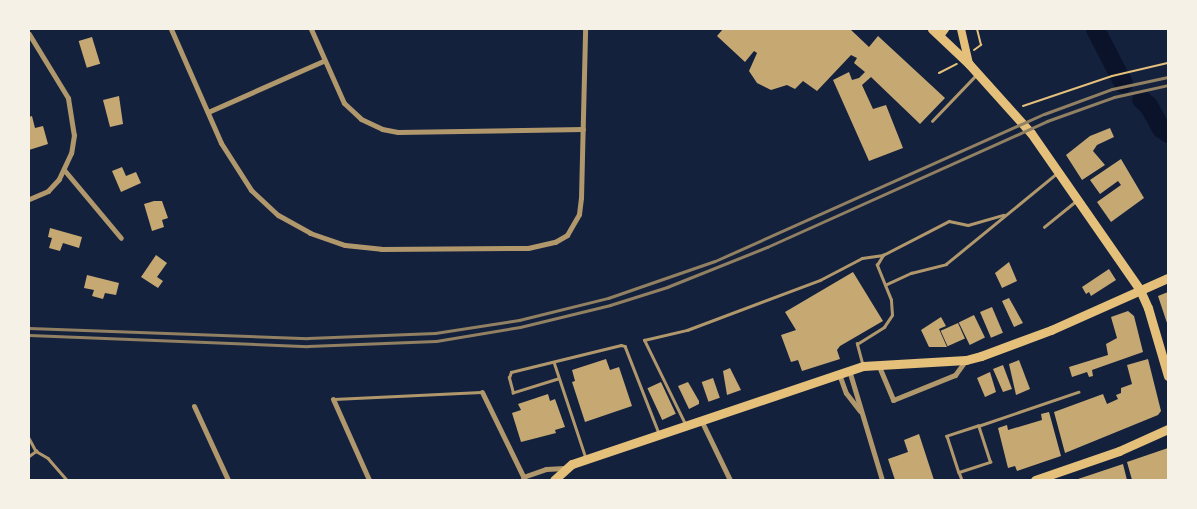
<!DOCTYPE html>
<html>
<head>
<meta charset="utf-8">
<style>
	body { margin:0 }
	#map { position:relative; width:1197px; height:509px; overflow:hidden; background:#14213d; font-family:"Varela Round",sans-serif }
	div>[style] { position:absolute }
	.river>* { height:19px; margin:-9.5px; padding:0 9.5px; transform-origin:9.5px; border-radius:9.5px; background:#0b132b }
	.building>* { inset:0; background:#c6a872; transform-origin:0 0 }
	.path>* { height:2px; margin:-1px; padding:0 1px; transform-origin:1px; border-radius:1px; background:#e5c07b }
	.service>* { height:2.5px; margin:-1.25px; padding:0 1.25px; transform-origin:1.25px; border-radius:1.25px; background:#b1986c }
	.minor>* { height:5px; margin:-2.5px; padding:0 2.5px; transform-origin:2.5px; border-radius:2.5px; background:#b1986c }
	.secondary>* { height:8px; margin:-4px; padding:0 4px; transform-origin:4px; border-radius:4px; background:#e5c07b }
	.primary>* { height:9px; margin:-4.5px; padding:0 4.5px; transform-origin:4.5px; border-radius:4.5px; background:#e5c07b }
	.rail>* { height:3px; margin:-1.5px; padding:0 1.5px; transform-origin:1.5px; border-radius:1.5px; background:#918062 }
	span { translate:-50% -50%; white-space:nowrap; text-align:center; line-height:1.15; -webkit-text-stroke:4.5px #f6f1e7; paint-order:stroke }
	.frame { position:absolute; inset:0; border:30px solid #f6f1e7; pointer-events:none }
</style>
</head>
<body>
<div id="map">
	<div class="river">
		<i style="left:1095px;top:29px;width:61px;rotate:62.6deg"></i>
		<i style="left:1141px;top:99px;width:9px;rotate:41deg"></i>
		<i style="left:1148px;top:105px;width:26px;rotate:61deg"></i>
		<i style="left:1161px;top:128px;width:9px;rotate:36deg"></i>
	</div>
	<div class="building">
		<i style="clip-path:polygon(723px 29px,850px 29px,869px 47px,878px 36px,945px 98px,920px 124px,871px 77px,862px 85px,873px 109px,886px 105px,903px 148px,869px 161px,833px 80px,849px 72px,852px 80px,859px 78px,865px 72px,854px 63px,857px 58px,851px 55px,817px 91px,803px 81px,795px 89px,787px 85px,771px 90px,757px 83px,749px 71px,757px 53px,754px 51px,745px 62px,717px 36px)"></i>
		<i style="left:92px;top:37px;width:28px;height:14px;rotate:73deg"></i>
		<i style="clip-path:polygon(119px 96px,123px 124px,110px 127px,103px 100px)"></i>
		<i style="clip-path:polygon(32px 116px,35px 128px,43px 126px,48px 144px,29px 150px,29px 117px)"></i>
		<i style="clip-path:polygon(1110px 128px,1114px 137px,1097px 145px,1093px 151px,1105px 165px,1082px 180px,1066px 155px,1090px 136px)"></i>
		<i style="clip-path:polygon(1121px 159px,1144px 198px,1111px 222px,1097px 202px,1121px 185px,1118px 181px,1100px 194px,1090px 180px)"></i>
		<i style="clip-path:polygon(122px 167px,126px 176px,136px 172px,141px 183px,121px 192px,112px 171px)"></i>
		<i style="clip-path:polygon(154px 201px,162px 201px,168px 218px,162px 220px,164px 227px,152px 231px,144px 204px)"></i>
		<i style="clip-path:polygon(50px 228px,82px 237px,79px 248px,63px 243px,60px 251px,49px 248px,52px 238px,48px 237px)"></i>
		<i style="clip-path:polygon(156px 255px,167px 263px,157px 277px,163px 281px,158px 288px,141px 277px)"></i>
		<i style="clip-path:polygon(1009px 262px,1017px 281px,1002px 288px,995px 273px)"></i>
		<i style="clip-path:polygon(1109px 269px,1116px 280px,1091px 296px,1089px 292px,1086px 294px,1082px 287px)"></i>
		<i style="clip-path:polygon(853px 272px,883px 321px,840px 346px,837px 350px,840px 359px,802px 371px,798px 360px,791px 362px,781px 335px,796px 330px,785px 312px)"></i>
		<i style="clip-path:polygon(87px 275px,119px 283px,116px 295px,105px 293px,103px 299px,92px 296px,94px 290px,84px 288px)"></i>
		<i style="clip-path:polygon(1168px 292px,1168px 326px,1158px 296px)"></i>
		<i style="clip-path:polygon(1009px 298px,1023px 323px,1014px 327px,1002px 301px)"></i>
		<i style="left:992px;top:307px;width:28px;height:13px;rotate:67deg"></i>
		<i style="clip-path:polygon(1128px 311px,1134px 316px,1143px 352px,1092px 370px,1093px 376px,1089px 377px,1087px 372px,1072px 377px,1069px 367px,1108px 355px,1106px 344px,1117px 338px,1111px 317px)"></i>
		<i style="left:974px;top:315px;width:25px;height:17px;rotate:64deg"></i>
		<i style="clip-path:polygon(941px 317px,946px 326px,939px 329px,947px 347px,929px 347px,921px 330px)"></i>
		<i style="left:958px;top:323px;width:17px;height:19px;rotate:66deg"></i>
		<i style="clip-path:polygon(606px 359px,610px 370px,619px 367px,632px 406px,585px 422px,572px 382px,575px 381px,572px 370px)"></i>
		<i style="clip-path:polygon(1148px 359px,1161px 411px,1158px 415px,1065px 453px,1054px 412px,1103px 394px,1107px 404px,1118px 399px,1116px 395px,1121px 393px,1121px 388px,1132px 384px,1127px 365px)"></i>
		<i style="clip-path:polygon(1019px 360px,1030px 389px,1016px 395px,1009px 364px)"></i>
		<i style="clip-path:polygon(1003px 365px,1012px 389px,1003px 392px,993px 369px)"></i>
		<i style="clip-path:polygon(730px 368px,741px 390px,727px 395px,723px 371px)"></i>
		<i style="clip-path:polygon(990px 372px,996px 392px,985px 397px,977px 378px)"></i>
		<i style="left:713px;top:378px;width:21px;height:12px;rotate:71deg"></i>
		<i style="left:661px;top:382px;width:35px;height:15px;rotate:65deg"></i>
		<i style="clip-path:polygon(688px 382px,699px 401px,699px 404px,689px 409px,678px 386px)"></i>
		<i style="clip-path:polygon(548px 394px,550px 401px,555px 399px,565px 427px,555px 430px,556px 433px,521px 442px,512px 413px,521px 410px,518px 404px)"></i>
		<i style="clip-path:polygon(1049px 412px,1061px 456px,1017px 471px,1015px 466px,1008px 468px,998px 428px,1007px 425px,1008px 430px,1042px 420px,1041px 414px)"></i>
		<i style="clip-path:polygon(919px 434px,934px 480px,895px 480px,888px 459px,908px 452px,904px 440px)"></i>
		<i style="clip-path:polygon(1168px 448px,1168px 480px,1132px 480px,1127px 462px)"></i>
		<i style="clip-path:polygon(1123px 464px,1127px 480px,1075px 480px)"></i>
	</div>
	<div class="path">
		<i style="left:974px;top:50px;width:9px;rotate:-36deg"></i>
		<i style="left:981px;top:45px;width:16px;rotate:-104deg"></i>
		<i style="left:939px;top:73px;width:20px;rotate:-27deg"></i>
		<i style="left:1023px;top:106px;width:94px;rotate:-18.6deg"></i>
		<i style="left:1112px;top:76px;width:57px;rotate:-13.1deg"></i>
	</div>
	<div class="service">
		<i style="left:932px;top:121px;width:65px;rotate:-46.2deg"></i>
		<i style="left:1044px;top:227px;width:41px;rotate:-39.1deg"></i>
		<i style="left:885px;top:285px;width:29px;rotate:-25deg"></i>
		<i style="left:911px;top:273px;width:36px;rotate:-14deg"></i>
		<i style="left:946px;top:264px;width:144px;rotate:-39.3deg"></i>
		<i style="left:554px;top:362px;width:101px;rotate:71.6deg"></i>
		<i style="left:862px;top:363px;width:20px;rotate:-105deg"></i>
		<i style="left:857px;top:344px;width:32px;rotate:-32deg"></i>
		<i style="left:884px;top:327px;width:14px;rotate:-56deg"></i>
		<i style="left:892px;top:315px;width:15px;rotate:-94deg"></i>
		<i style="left:891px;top:300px;width:38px;rotate:-112deg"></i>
		<i style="left:877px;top:265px;width:12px;rotate:-59deg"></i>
		<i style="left:883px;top:255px;width:74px;rotate:-27.3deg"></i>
		<i style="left:949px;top:221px;width:19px;rotate:12deg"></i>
		<i style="left:968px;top:225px;width:37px;rotate:-16deg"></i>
		<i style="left:558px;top:379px;width:47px;rotate:162.7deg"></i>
		<i style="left:513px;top:393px;width:16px;rotate:-105deg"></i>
		<i style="left:509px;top:378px;width:6px;rotate:-72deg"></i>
		<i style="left:511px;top:372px;width:113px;rotate:-13.8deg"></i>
		<i style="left:621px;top:345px;width:4px;rotate:14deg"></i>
		<i style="left:625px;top:346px;width:93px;rotate:68.7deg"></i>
		<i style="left:334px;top:399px;width:147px;rotate:-2.7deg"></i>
		<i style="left:685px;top:424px;width:93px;rotate:-116deg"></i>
		<i style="left:644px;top:340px;width:44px;rotate:-13.1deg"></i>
		<i style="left:687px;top:330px;width:142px;rotate:-20.6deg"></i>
		<i style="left:820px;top:280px;width:47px;rotate:-27.6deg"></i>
		<i style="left:862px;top:258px;width:21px;rotate:-8deg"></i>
		<i style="left:978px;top:426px;width:33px;rotate:162deg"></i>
		<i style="left:947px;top:436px;width:38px;rotate:72deg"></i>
		<i style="left:959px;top:472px;width:33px;rotate:-18deg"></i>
		<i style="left:990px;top:462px;width:38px;rotate:-108deg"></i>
		<i style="left:978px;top:426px;width:106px;rotate:-18.8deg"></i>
		<i style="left:29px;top:438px;width:15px;rotate:62deg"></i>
		<i style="left:36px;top:451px;width:14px;rotate:30deg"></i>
		<i style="left:48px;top:458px;width:29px;rotate:49deg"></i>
		<i style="left:29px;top:456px;width:9px;rotate:-36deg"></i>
		<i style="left:959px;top:472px;width:9px;rotate:69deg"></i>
	</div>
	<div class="minor">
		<i style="left:171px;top:29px;width:124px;rotate:66.3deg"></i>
		<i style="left:221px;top:143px;width:56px;rotate:57.4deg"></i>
		<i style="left:251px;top:190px;width:37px;rotate:43deg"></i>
		<i style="left:278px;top:215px;width:37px;rotate:29deg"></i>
		<i style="left:310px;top:233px;width:37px;rotate:19deg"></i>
		<i style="left:345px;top:245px;width:36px;rotate:6deg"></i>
		<i style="left:381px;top:249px;width:147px;rotate:-0.4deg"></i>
		<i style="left:528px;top:248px;width:28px;rotate:-13deg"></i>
		<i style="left:555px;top:242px;width:14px;rotate:-30deg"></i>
		<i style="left:567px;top:235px;width:24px;rotate:-60deg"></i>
		<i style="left:579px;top:214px;width:16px;rotate:-83deg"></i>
		<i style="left:581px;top:198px;width:169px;rotate:-88.6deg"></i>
		<i style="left:311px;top:29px;width:81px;rotate:66deg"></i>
		<i style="left:344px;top:103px;width:23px;rotate:43deg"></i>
		<i style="left:361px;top:119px;width:23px;rotate:25deg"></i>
		<i style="left:382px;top:129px;width:16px;rotate:11deg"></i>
		<i style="left:398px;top:132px;width:185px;rotate:-0.9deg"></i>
		<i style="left:29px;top:34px;width:75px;rotate:58.6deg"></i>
		<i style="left:68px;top:98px;width:37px;rotate:81deg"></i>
		<i style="left:74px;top:135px;width:18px;rotate:99deg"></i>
		<i style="left:71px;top:153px;width:29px;rotate:115deg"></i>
		<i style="left:59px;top:179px;width:16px;rotate:133deg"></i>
		<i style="left:48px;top:191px;width:21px;rotate:157deg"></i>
		<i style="left:208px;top:112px;width:126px;rotate:-23.9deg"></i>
		<i style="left:65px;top:171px;width:87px;rotate:50.1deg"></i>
		<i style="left:878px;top:364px;width:39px;rotate:67deg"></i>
		<i style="left:893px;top:400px;width:67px;rotate:-22deg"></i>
		<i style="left:955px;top:375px;width:19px;rotate:-54deg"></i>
		<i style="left:849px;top:370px;width:115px;rotate:73.3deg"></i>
		<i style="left:839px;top:374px;width:20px;rotate:70deg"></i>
		<i style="left:846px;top:393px;width:23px;rotate:52deg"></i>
		<i style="left:482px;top:392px;width:98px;rotate:64deg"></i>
		<i style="left:333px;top:399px;width:89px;rotate:66deg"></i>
		<i style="left:194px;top:406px;width:81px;rotate:65.3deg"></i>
		<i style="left:701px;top:420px;width:67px;rotate:64.2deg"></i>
		<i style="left:523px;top:477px;width:24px;rotate:-19deg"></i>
		<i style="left:546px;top:469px;width:19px;rotate:-3deg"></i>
	</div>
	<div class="secondary">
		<i style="left:961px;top:29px;width:36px;rotate:77deg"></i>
		<i style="left:940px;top:36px;width:9px;rotate:-54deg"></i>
	</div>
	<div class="primary">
		<i style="left:932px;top:29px;width:51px;rotate:43.4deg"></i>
		<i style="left:969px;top:64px;width:93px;rotate:48.1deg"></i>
		<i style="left:1031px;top:133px;width:191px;rotate:55.2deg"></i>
		<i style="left:1140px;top:290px;width:20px;rotate:66deg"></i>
		<i style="left:1148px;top:308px;width:71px;rotate:73.6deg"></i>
		<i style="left:554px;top:480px;width:24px;rotate:-42deg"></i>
		<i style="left:572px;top:464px;width:307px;rotate:-18.6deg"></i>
		<i style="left:863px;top:366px;width:103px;rotate:-3.3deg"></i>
		<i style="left:966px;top:360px;width:16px;rotate:-15deg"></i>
		<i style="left:981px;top:356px;width:75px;rotate:-20.4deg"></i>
		<i style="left:1051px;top:330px;width:128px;rotate:-24deg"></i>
		<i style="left:1035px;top:480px;width:89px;rotate:-19deg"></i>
		<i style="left:1119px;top:451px;width:54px;rotate:-24.2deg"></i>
	</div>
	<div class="rail">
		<i style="left:29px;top:328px;width:279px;rotate:2.1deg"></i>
		<i style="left:308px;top:338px;width:127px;rotate:-2.3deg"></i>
		<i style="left:435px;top:333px;width:85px;rotate:-8.8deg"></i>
		<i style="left:519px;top:320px;width:92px;rotate:-13.9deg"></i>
		<i style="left:608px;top:298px;width:113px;rotate:-19.1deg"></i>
		<i style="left:715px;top:261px;width:360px;rotate:-24.1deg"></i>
		<i style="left:1044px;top:114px;width:72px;rotate:-20.2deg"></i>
		<i style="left:1112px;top:89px;width:57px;rotate:-12.1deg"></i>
		<i style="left:29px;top:335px;width:279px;rotate:2.3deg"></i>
		<i style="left:308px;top:346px;width:128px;rotate:-2.2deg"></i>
		<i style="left:436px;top:341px;width:85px;rotate:-9.5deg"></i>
		<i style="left:520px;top:327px;width:93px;rotate:-13.7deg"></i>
		<i style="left:610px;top:305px;width:60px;rotate:-17.5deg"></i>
		<i style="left:667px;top:287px;width:108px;rotate:-21.8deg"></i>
		<i style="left:767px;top:247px;width:307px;rotate:-24.2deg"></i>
		<i style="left:1047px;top:121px;width:71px;rotate:-19.7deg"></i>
		<i style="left:1114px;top:97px;width:55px;rotate:-12.5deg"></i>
	</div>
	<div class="frame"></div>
</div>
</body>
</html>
